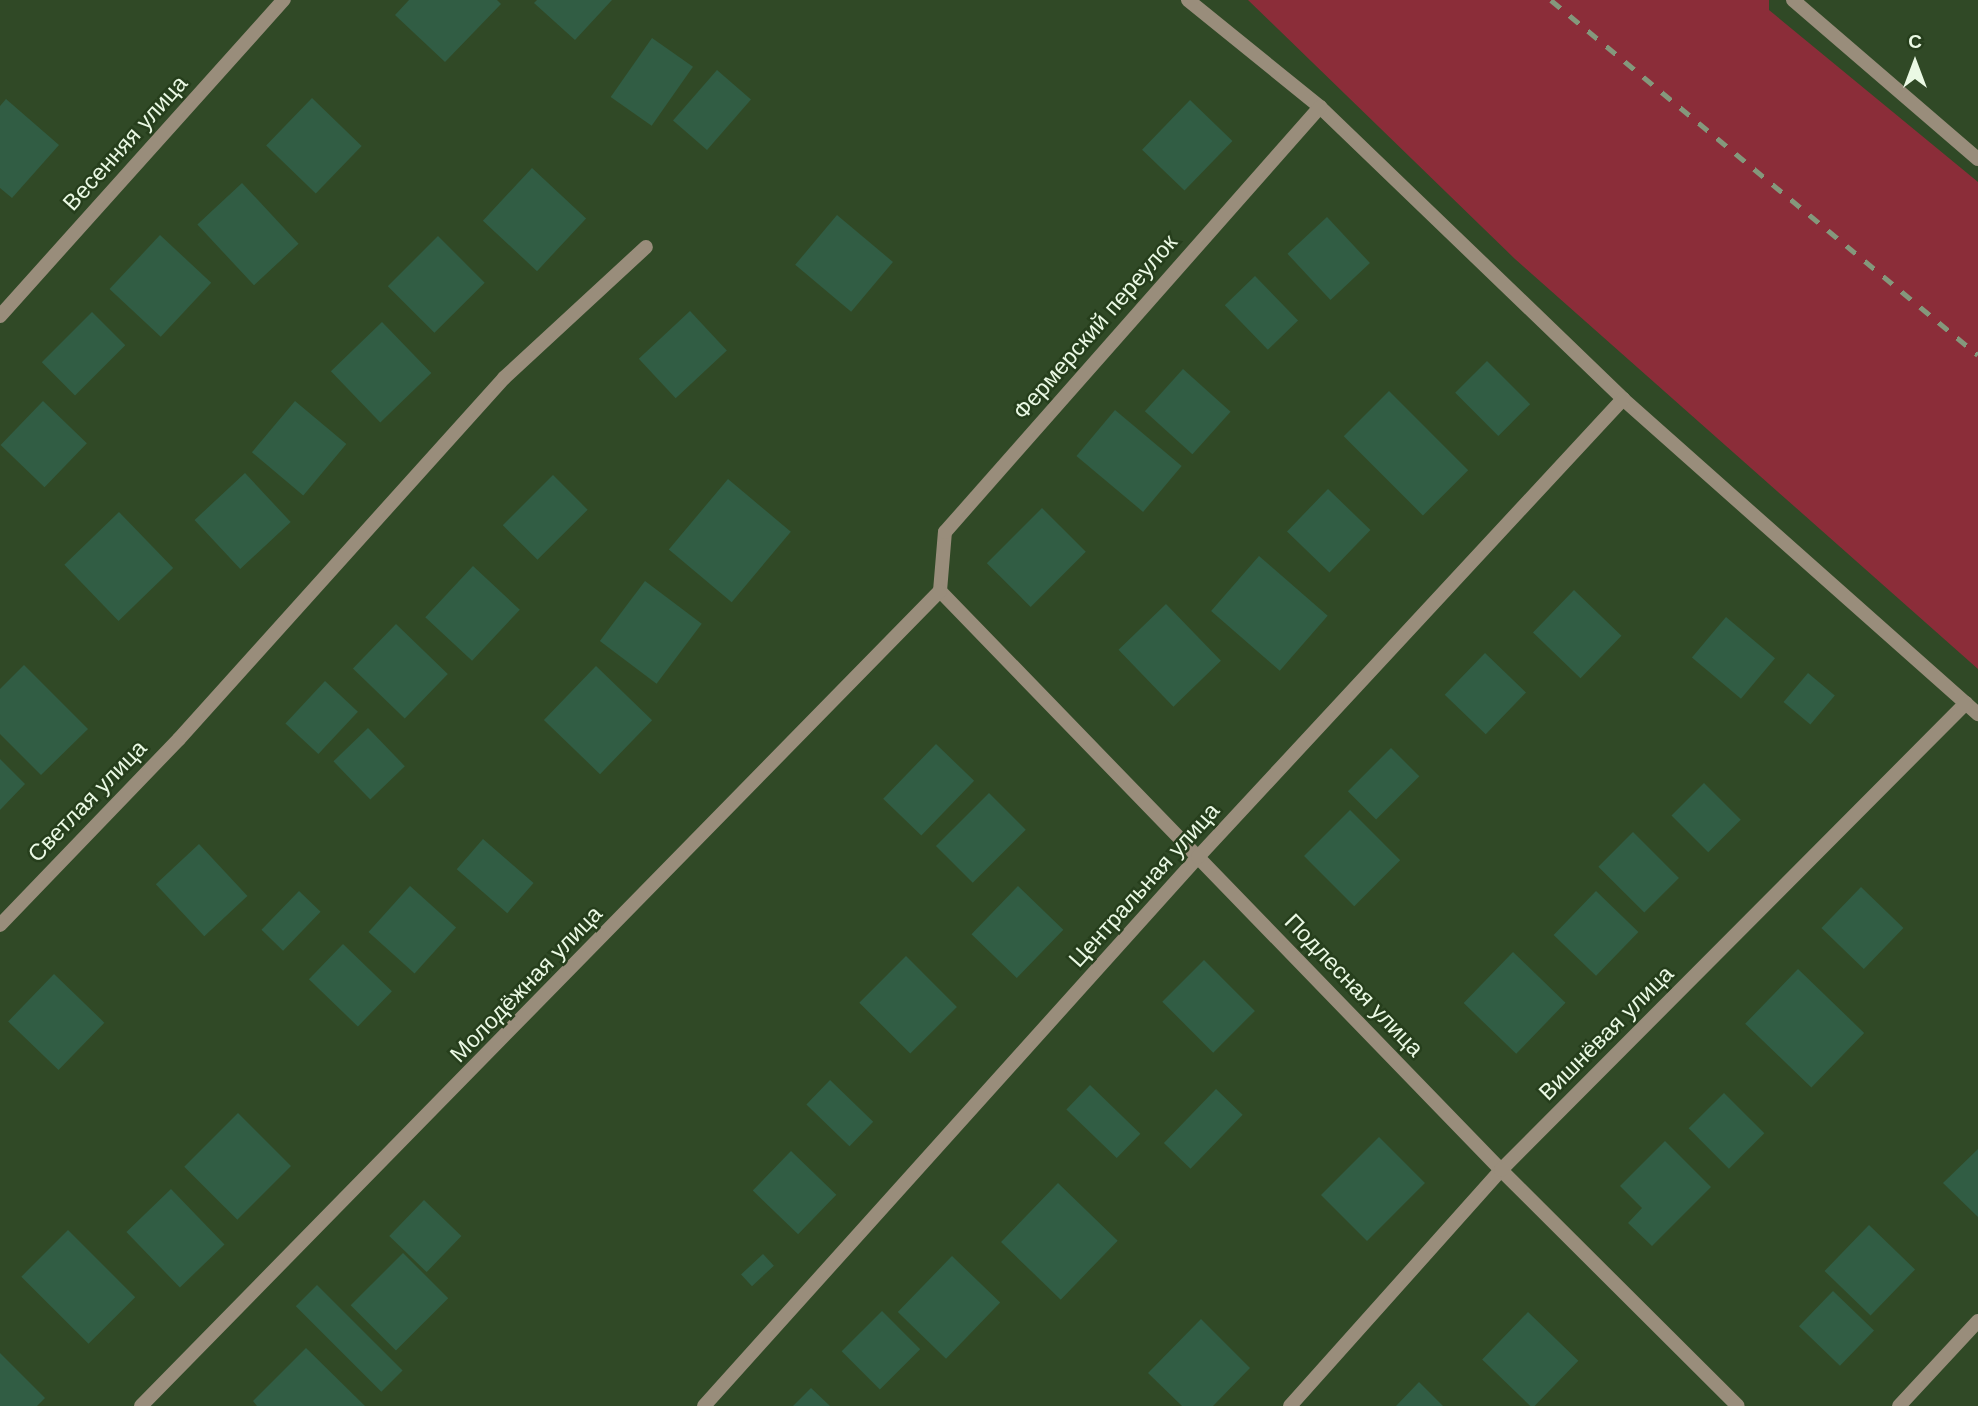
<!DOCTYPE html>
<html>
<head>
<meta charset="utf-8">
<style>
	body { margin:0 }
	#map { position:relative; width:1978px; height:1406px; overflow:hidden; background:#304926; font-family:Arial,sans-serif }
	div>[style] { position:absolute }
	.green>* { inset:0; background:#8b2d39 }
	.building>* { inset:0; background:#315d44; transform-origin:0 0 }
	.service>* { height:14px; margin:-7px; padding:0 7px; transform-origin:7px; border-radius:7px; background:#998d7b }
	.minor>* { height:14px; margin:-7px; padding:0 7px; transform-origin:7px; border-radius:7px; background:#998d7b }
	.tertiary>* { height:14px; margin:-7px; padding:0 7px; transform-origin:7px; border-radius:7px; background:#998d7b }
	.rail>* { height:5px; margin-top:-2.5px; transform-origin:0; background:repeating-linear-gradient(90deg,#84987c 0 12px,transparent 0 24px) }
	span { translate:-50% -50%; white-space:nowrap; text-align:center; line-height:1.15; -webkit-text-stroke:5px #263e1c; paint-order:stroke }
	.street-label { font-size:23px; color:#eaf9e4 }
	.north { position:absolute; left:1880px; top:28px; width:70px; height:70px; -webkit-text-stroke:5px #263e1c; paint-order:stroke; rotate:0deg; font-size:19px; font-weight:700; line-height:28px; text-align:center; color:#eaf9e4 }
	.north::after { content:''; display:block; margin:auto; width:24px; height:32px; background:#eaf9e4; clip-path:polygon(50% 0,100% 100%,50% 72%,0 100%) }
</style>
</head>
<body>
<div id="map">
	<div class="green">
		<i style="clip-path:polygon(1248px 0,1769px 0,1769px 10px,1978px 182px,1978px 669px,1515px 259px)"></i>
	</div>
	<div class="building">
		<i style="clip-path:polygon(409px 0,497px 0,501px 4px,445px 62px,395px 15px)"></i>
		<i style="clip-path:polygon(537px 0,612px 0,575px 40px,534px 3px)"></i>
		<i style="left:652px;top:38px;width:50px;height:72px;rotate:35deg"></i>
		<i style="left:717px;top:70px;width:45px;height:67px;rotate:41deg"></i>
		<i style="left:312px;top:98px;width:69px;height:66px;rotate:44deg"></i>
		<i style="clip-path:polygon(6px 99px,59px 145px,12px 198px,0 188px,0 106px)"></i>
		<i style="left:1190px;top:100px;width:59px;height:69px;rotate:44deg"></i>
		<i style="left:532px;top:168px;width:74px;height:72px;rotate:43deg"></i>
		<i style="left:242px;top:183px;width:83px;height:61px;rotate:47deg"></i>
		<i style="left:837px;top:215px;width:73px;height:65px;rotate:40deg"></i>
		<i style="left:1327px;top:217px;width:63px;height:54px;rotate:47deg"></i>
		<i style="left:160px;top:235px;width:70px;height:74px;rotate:43deg"></i>
		<i style="left:438px;top:236px;width:66px;height:71px;rotate:45deg"></i>
		<i style="left:1255px;top:276px;width:62px;height:42px;rotate:46deg"></i>
		<i style="left:690px;top:311px;width:54px;height:70px;rotate:47deg"></i>
		<i style="left:92px;top:312px;width:47px;height:71px;rotate:45deg"></i>
		<i style="left:382px;top:322px;width:71px;height:71px;rotate:46deg"></i>
		<i style="left:1487px;top:361px;width:61px;height:45px;rotate:45deg"></i>
		<i style="left:1183px;top:369px;width:64px;height:57px;rotate:42deg"></i>
		<i style="left:1389px;top:391px;width:112px;height:64px;rotate:45deg"></i>
		<i style="left:43px;top:401px;width:61px;height:61px;rotate:44deg"></i>
		<i style="left:295px;top:401px;width:67px;height:67px;rotate:40deg"></i>
		<i style="left:1115px;top:410px;width:87px;height:60px;rotate:40deg"></i>
		<i style="left:245px;top:473px;width:67px;height:69px;rotate:47deg"></i>
		<i style="left:553px;top:475px;width:49px;height:71px;rotate:45deg"></i>
		<i style="left:728px;top:479px;width:82px;height:92px;rotate:40deg"></i>
		<i style="left:1328px;top:489px;width:59px;height:59px;rotate:44deg"></i>
		<i style="left:1042px;top:508px;width:62px;height:78px;rotate:45deg"></i>
		<i style="left:119px;top:512px;width:78px;height:76px;rotate:46deg"></i>
		<i style="left:1259px;top:556px;width:91px;height:73px;rotate:41deg"></i>
		<i style="left:473px;top:566px;width:64px;height:70px;rotate:43deg"></i>
		<i style="left:645px;top:581px;width:71px;height:75px;rotate:37deg"></i>
		<i style="left:1574px;top:590px;width:66px;height:59px;rotate:44deg"></i>
		<i style="left:1166px;top:604px;width:79px;height:66px;rotate:46deg"></i>
		<i style="left:1726px;top:617px;width:64px;height:53px;rotate:40deg"></i>
		<i style="left:396px;top:624px;width:72px;height:62px;rotate:44deg"></i>
		<i style="left:1485px;top:653px;width:57px;height:58px;rotate:44deg"></i>
		<i style="clip-path:polygon(24px 665px,88px 729px,41px 775px,0 734px,0 689px)"></i>
		<i style="left:596px;top:666px;width:78px;height:75px;rotate:44deg"></i>
		<i style="left:1808px;top:673px;width:35px;height:38px;rotate:40deg"></i>
		<i style="left:325px;top:681px;width:45px;height:58px;rotate:43deg"></i>
		<i style="left:368px;top:728px;width:53px;height:48px;rotate:46deg"></i>
		<i style="left:936px;top:744px;width:53px;height:76px;rotate:44deg"></i>
		<i style="left:1391px;top:748px;width:40px;height:61px;rotate:45deg"></i>
		<i style="clip-path:polygon(0 759px,25px 784px,0 810px)"></i>
		<i style="left:1704px;top:783px;width:52px;height:46px;rotate:45deg"></i>
		<i style="left:989px;top:793px;width:52px;height:75px;rotate:45deg"></i>
		<i style="left:1350px;top:810px;width:71px;height:65px;rotate:45deg"></i>
		<i style="left:1633px;top:832px;width:65px;height:49px;rotate:45deg"></i>
		<i style="left:483px;top:839px;width:67px;height:40px;rotate:41deg"></i>
		<i style="left:199px;top:844px;width:71px;height:59px;rotate:47deg"></i>
		<i style="left:410px;top:886px;width:62px;height:62px;rotate:42deg"></i>
		<i style="left:1018px;top:886px;width:63px;height:67px;rotate:44deg"></i>
		<i style="left:1861px;top:887px;width:59px;height:57px;rotate:44deg"></i>
		<i style="left:299px;top:891px;width:30px;height:54px;rotate:44deg"></i>
		<i style="left:1596px;top:891px;width:59px;height:61px;rotate:44deg"></i>
		<i style="left:343px;top:944px;width:68px;height:49px;rotate:44deg"></i>
		<i style="left:1513px;top:952px;width:73px;height:71px;rotate:44deg"></i>
		<i style="left:906px;top:956px;width:72px;height:66px;rotate:45deg"></i>
		<i style="left:1204px;top:960px;width:72px;height:59px;rotate:45deg"></i>
		<i style="left:1798px;top:969px;width:92px;height:76px;rotate:44deg"></i>
		<i style="left:54px;top:974px;width:70px;height:66px;rotate:44deg"></i>
		<i style="left:830px;top:1080px;width:60px;height:34px;rotate:44deg"></i>
		<i style="left:1090px;top:1085px;width:70px;height:34px;rotate:44deg"></i>
		<i style="left:1216px;top:1089px;width:37px;height:75px;rotate:44deg"></i>
		<i style="left:1724px;top:1093px;width:57px;height:50px;rotate:45deg"></i>
		<i style="left:238px;top:1113px;width:75px;height:76px;rotate:45deg"></i>
		<i style="left:1379px;top:1137px;width:65px;height:82px;rotate:45deg"></i>
		<i style="clip-path:polygon(1665px 1141px,1711px 1187px,1652px 1246px,1628px 1223px,1642px 1208px,1620px 1186px)"></i>
		<i style="clip-path:polygon(1978px 1149px,1978px 1217px,1943px 1183px)"></i>
		<i style="left:791px;top:1151px;width:63px;height:55px;rotate:44deg"></i>
		<i style="left:1058px;top:1183px;width:83px;height:82px;rotate:44deg"></i>
		<i style="left:171px;top:1189px;width:77px;height:62px;rotate:46deg"></i>
		<i style="left:424px;top:1200px;width:52px;height:50px;rotate:44deg"></i>
		<i style="left:1869px;top:1225px;width:64px;height:64px;rotate:44deg"></i>
		<i style="left:68px;top:1230px;width:95px;height:66px;rotate:45deg"></i>
		<i style="left:403px;top:1253px;width:64px;height:74px;rotate:45deg"></i>
		<i style="left:763px;top:1254px;width:16px;height:30px;rotate:47deg"></i>
		<i style="left:952px;top:1256px;width:67px;height:78px;rotate:44deg"></i>
		<i style="left:317px;top:1285px;width:121px;height:30px;rotate:45deg"></i>
		<i style="left:1833px;top:1291px;width:57px;height:49px;rotate:44deg"></i>
		<i style="left:882px;top:1311px;width:54px;height:57px;rotate:45deg"></i>
		<i style="left:1528px;top:1312px;width:70px;height:66px;rotate:44deg"></i>
		<i style="clip-path:polygon(1201px 1319px,1250px 1368px,1213px 1406px,1182px 1406px,1148px 1373px)"></i>
		<i style="clip-path:polygon(306px 1348px,365px 1406px,257px 1406px,253px 1401px)"></i>
		<i style="clip-path:polygon(0 1353px,45px 1398px,37px 1406px,0 1406px)"></i>
		<i style="clip-path:polygon(1419px 1382px,1443px 1406px,1396px 1406px)"></i>
		<i style="clip-path:polygon(811px 1388px,830px 1406px,793px 1406px)"></i>
	</div>
	<div class="service">
		<i style="left:179px;top:739px;width:486px;rotate:-48deg"></i>
		<i style="left:504px;top:378px;width:193px;rotate:-42.7deg"></i>
	</div>
	<div class="minor">
		<i style="left:1188px;top:0;width:170px;rotate:39deg"></i>
		<i style="left:1320px;top:107px;width:421px;rotate:43.9deg"></i>
		<i style="left:1623px;top:399px;width:475px;rotate:41.6deg"></i>
		<i style="left:0;top:316px;width:425px;rotate:-48.1deg"></i>
		<i style="left:940px;top:591px;width:806px;rotate:45.9deg"></i>
		<i style="left:1501px;top:1170px;width:334px;rotate:44.9deg"></i>
		<i style="left:940px;top:591px;width:59px;rotate:-85.2deg"></i>
		<i style="left:945px;top:532px;width:567px;rotate:-48.58deg"></i>
		<i style="left:0;top:925px;width:258px;rotate:-46.1deg"></i>
		<i style="left:141px;top:1406px;width:1141px;rotate:-45.57deg"></i>
		<i style="left:704px;top:1406px;width:739px;rotate:-48.02deg"></i>
		<i style="left:1198px;top:857px;width:625px;rotate:-47.14deg"></i>
		<i style="left:1290px;top:1406px;width:317px;rotate:-48.2deg"></i>
		<i style="left:1501px;top:1170px;width:659px;rotate:-45.12deg"></i>
		<i style="left:1899px;top:1406px;width:116px;rotate:-47.1deg"></i>
	</div>
	<div class="tertiary">
		<i style="left:1793px;top:0;width:244px;rotate:40.7deg"></i>
	</div>
	<div class="rail">
		<i style="left:1551px;top:0;width:555px;rotate:39.74deg"></i>
	</div>
	<div class="street-label">
		<span style="left:125px;top:143px;rotate:-48deg">Весенняя улица</span>
		<span style="left:1095px;top:327px;rotate:-49deg">Фермерский переулок</span>
		<span style="left:87px;top:801px;rotate:-46deg">Светлая улица</span>
		<span style="left:1144px;top:885px;rotate:-48deg">Центральная улица</span>
		<span style="left:526px;top:984px;rotate:-46deg">Молодёжная улица</span>
		<span style="left:1354px;top:985px;rotate:46deg">Подлесная улица</span>
		<span style="left:1606px;top:1033px;rotate:-45deg">Вишнёвая улица</span>
	</div>
	<div class="north">С</div>
</div>
</body>
</html>
